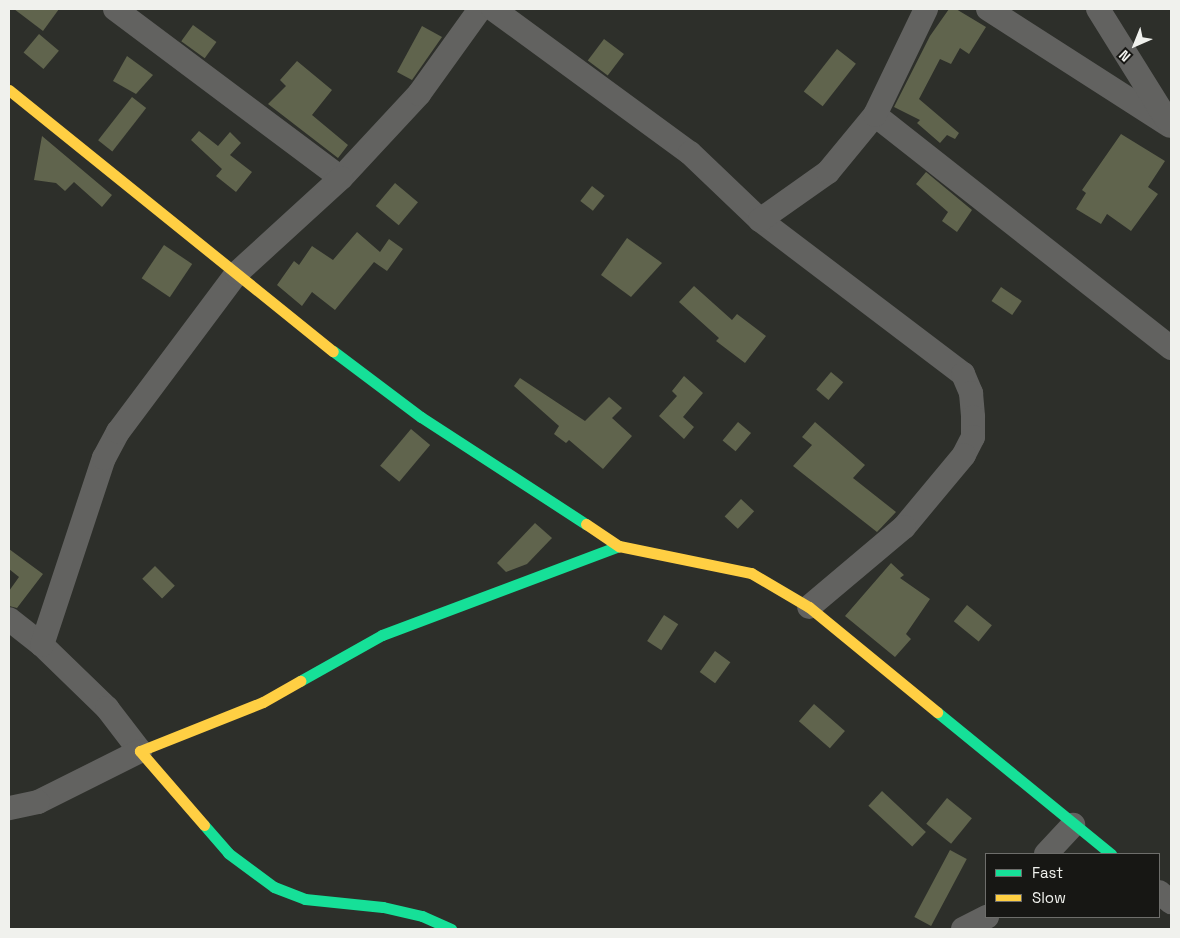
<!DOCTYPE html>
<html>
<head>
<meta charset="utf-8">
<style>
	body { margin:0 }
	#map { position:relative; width:1180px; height:938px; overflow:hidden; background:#2d2f2a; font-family:"Space Grotesk",sans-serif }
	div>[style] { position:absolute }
	.building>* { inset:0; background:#60644d; transform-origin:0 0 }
	.street>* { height:24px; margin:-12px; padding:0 12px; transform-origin:12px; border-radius:12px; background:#626260 }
	.fast>* { height:11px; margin:-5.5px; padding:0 5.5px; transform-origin:5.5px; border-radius:5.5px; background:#16e098 }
	.slow>* { height:11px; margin:-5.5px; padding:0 5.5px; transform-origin:5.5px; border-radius:5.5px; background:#ffcf43 }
	span { translate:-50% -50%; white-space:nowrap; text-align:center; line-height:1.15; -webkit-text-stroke:5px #171714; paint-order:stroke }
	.frame { position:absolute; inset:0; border:10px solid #f0f1ed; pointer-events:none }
	.legend { position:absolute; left:985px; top:853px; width:175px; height:65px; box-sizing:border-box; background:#171714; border:1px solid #6e6e6b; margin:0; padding:6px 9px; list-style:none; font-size:15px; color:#f0f1ed }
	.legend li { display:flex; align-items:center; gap:10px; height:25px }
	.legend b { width:25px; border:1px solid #6e6e6b }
	.north { position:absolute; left:1110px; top:20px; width:50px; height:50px; -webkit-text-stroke:4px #171714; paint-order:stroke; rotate:224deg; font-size:14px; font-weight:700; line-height:20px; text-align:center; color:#f0f1ed }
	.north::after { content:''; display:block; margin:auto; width:18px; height:22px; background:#f0f1ed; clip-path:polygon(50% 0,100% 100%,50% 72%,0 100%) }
</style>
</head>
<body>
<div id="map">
	<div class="building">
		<i style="clip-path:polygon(14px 9px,59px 9px,43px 31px)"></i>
		<i style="clip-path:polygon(949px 9px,956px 9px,986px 27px,969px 54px,960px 48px,951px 64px,940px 59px,919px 99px,959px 133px,955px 139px,947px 135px,940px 143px,917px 123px,920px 120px,894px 107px,930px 36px)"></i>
		<i style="left:193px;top:25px;width:29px;height:20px;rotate:36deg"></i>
		<i style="clip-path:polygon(422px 26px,442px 37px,412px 80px,397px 72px)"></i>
		<i style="left:39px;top:34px;width:26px;height:24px;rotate:40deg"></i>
		<i style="left:604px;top:39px;width:25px;height:27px;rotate:37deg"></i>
		<i style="left:837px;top:49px;width:24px;height:54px;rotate:38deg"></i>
		<i style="clip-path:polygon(127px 56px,153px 75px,136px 94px,113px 81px)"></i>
		<i style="clip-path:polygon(297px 61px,332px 90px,312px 115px,348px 145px,338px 158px,268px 104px,286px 86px,280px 80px)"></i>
		<i style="left:132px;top:97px;width:18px;height:55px;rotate:38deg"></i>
		<i style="clip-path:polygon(199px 131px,218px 146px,230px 132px,241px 143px,230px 155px,252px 172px,236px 192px,216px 176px,222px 169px,191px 140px)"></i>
		<i style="clip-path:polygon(1121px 134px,1165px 161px,1148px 187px,1158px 194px,1131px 231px,1107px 214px,1101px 224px,1076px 209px,1086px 193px,1082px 190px)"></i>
		<i style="clip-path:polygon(42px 136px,112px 195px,102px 207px,74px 182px,65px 191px,56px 183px,34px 180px)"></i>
		<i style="clip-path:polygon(926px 172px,972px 210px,957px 232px,942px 221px,948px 212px,916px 184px)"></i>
		<i style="left:395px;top:183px;width:30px;height:30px;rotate:40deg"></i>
		<i style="left:592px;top:186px;width:16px;height:19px;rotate:38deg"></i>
		<i style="clip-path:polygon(357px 232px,380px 252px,389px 239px,403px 249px,387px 271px,374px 262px,335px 310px,312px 292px,302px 306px,277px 285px,294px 261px,299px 265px,312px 246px,333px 260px)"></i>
		<i style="clip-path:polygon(627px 238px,662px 263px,631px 297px,601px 275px)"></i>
		<i style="left:164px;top:245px;width:34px;height:40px;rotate:34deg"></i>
		<i style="clip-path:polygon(694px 286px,732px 320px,737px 314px,766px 336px,745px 363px,716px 341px,719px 338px,679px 302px)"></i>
		<i style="left:1001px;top:287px;width:25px;height:17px;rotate:34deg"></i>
		<i style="left:831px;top:372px;width:16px;height:23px;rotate:40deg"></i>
		<i style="clip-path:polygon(684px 376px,703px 393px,683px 417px,694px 427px,684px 439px,659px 416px,677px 396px,672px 391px)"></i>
		<i style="clip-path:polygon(520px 378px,585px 421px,609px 397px,622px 408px,612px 418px,632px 436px,603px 469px,569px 440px,566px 443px,554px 434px,559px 426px,514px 386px)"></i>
		<i style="left:738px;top:422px;width:17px;height:24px;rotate:40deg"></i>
		<i style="clip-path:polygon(815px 422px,865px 465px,853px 478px,896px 512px,877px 532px,793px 466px,812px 445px,802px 437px)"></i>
		<i style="left:411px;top:429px;width:25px;height:48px;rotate:40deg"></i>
		<i style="left:741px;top:499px;width:18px;height:24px;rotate:43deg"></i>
		<i style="clip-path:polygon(535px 523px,552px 538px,527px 564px,506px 572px,497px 563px)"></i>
		<i style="clip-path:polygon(9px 549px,43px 574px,17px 608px,9px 606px,9px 591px,19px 577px,9px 569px)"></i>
		<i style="clip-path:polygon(891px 563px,904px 575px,900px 578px,930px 599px,906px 634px,911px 639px,895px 657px,845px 616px)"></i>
		<i style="left:155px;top:566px;width:28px;height:18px;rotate:45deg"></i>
		<i style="left:967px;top:605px;width:32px;height:21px;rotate:39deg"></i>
		<i style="left:664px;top:615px;width:17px;height:31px;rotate:33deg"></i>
		<i style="left:715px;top:651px;width:19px;height:26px;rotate:36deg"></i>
		<i style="left:814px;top:704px;width:41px;height:23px;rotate:41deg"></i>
		<i style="left:882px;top:791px;width:60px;height:20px;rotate:43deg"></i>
		<i style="left:947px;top:798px;width:32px;height:33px;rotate:39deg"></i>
		<i style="left:950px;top:850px;width:19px;height:76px;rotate:28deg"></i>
	</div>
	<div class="street">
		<i style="left:115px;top:9px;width:282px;rotate:36.8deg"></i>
		<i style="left:341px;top:178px;width:115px;rotate:-47.1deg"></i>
		<i style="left:419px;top:94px;width:105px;rotate:-54.3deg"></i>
		<i style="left:493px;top:9px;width:244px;rotate:36.2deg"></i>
		<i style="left:690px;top:153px;width:97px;rotate:43.7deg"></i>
		<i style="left:760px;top:220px;width:255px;rotate:37.2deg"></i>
		<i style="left:963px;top:374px;width:21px;rotate:67deg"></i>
		<i style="left:971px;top:393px;width:24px;rotate:85deg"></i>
		<i style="left:973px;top:417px;width:20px;rotate:90deg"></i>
		<i style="left:973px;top:437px;width:20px;rotate:117deg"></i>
		<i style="left:964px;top:455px;width:94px;rotate:129.8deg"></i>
		<i style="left:904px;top:527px;width:124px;rotate:139.9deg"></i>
		<i style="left:988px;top:9px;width:216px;rotate:32.7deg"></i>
		<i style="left:1098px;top:9px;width:131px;rotate:58.1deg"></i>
		<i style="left:875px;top:115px;width:377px;rotate:38.2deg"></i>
		<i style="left:760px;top:220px;width:83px;rotate:-35.2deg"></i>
		<i style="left:828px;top:172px;width:74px;rotate:-50.5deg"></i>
		<i style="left:875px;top:115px;width:118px;rotate:-64.3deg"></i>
		<i style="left:9px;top:619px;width:42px;rotate:38.2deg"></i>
		<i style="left:42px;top:645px;width:91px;rotate:44.1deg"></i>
		<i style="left:107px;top:708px;width:54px;rotate:52.5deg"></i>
		<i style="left:140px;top:751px;width:114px;rotate:153.4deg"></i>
		<i style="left:38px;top:802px;width:30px;rotate:168deg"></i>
		<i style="left:42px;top:645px;width:197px;rotate:-71.7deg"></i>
		<i style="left:104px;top:458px;width:30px;rotate:-62deg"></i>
		<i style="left:118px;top:432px;width:199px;rotate:-53.2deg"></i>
		<i style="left:237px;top:273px;width:141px;rotate:-42.4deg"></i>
		<i style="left:1046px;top:854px;width:40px;rotate:-47deg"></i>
		<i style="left:1159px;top:892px;width:16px;rotate:40deg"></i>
		<i style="left:963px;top:929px;width:27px;rotate:-27deg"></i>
	</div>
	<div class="fast">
		<i style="left:333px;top:351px;width:110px;rotate:36.9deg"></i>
		<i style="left:421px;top:417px;width:197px;rotate:33deg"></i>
		<i style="left:300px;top:681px;width:94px;rotate:-29.3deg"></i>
		<i style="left:382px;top:635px;width:253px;rotate:-20.6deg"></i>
		<i style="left:937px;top:712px;width:225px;rotate:39.2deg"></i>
		<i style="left:204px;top:825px;width:37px;rotate:49deg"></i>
		<i style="left:228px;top:853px;width:57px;rotate:36.5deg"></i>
		<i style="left:274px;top:887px;width:33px;rotate:21deg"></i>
		<i style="left:305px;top:899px;width:78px;rotate:5.9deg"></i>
		<i style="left:383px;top:907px;width:40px;rotate:13deg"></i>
		<i style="left:422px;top:916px;width:32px;rotate:24deg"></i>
	</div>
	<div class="slow">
		<i style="left:9px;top:90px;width:416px;rotate:38.9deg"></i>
		<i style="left:586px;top:524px;width:40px;rotate:34deg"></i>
		<i style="left:619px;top:546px;width:135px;rotate:11.6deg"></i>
		<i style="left:751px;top:573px;width:67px;rotate:30.4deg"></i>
		<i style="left:809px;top:607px;width:166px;rotate:39.4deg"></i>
		<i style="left:204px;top:825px;width:98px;rotate:-130.9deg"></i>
		<i style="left:140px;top:751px;width:132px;rotate:-21.7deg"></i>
		<i style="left:263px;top:702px;width:43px;rotate:-29.6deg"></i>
	</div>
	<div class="frame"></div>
	<ul class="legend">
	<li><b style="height:6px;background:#16e098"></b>Fast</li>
	<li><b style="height:6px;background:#ffcf43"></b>Slow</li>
	</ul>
	<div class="north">N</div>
</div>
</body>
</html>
